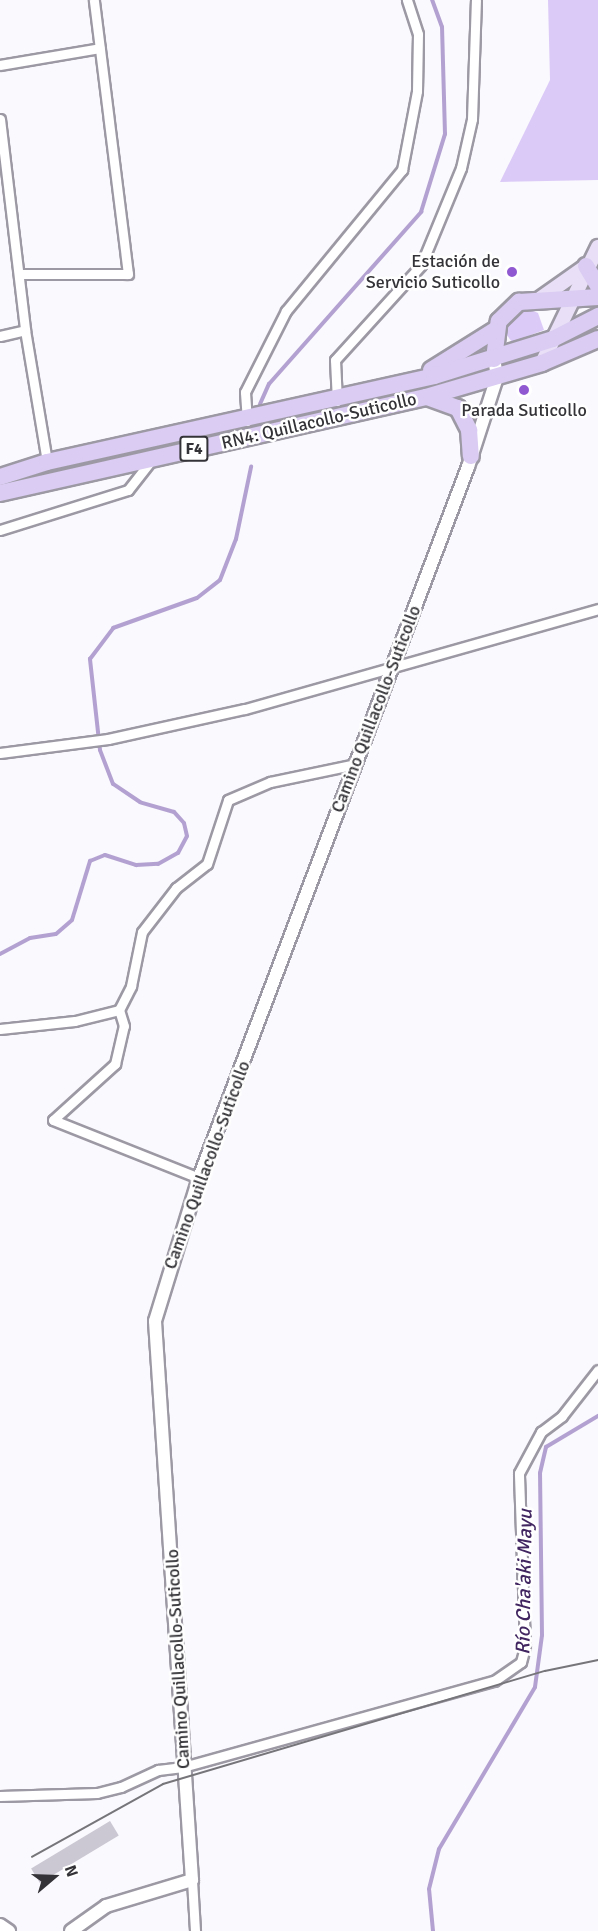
<!DOCTYPE html>
<html>
<head>
<meta charset="utf-8">
<style>
	body { margin:0 }
	#map { position:relative; width:598px; height:1931px; overflow:hidden; background:#faf9fd; font-family:Signika,sans-serif }
	div>[style] { position:absolute }
	.green>* { inset:0; background:#dbcaf7 }
	.stream>* { height:4px; margin:-2px; padding:0 2px; transform-origin:2px; border-radius:2px; background:#b3a1d1 }
	.building>* { inset:0; background:#cbc7d3; transform-origin:0 0 }
	.roads { filter:drop-shadow(2px 0 #9d99a4) drop-shadow(-2px 0 #9d99a4) drop-shadow(0 2px #9d99a4) drop-shadow(0 -2px #9d99a4) }
	.street>* { height:9px; margin:-4.5px; padding:0 4.5px; transform-origin:4.5px; border-radius:4.5px; background:#fff }
	.secondary>* { height:12px; margin:-6px; padding:0 6px; transform-origin:6px; border-radius:6px; background:#fff }
	.primary>* { height:14px; margin:-7px; padding:0 7px; transform-origin:7px; border-radius:7px; background:#e9e0f7 }
	.highway>* { height:16px; margin:-8px; padding:0 8px; transform-origin:8px; border-radius:8px; background:#daccf2 }
	.tram>* { height:1.5px; margin:-0.75px; padding:0 0.75px; transform-origin:0.75px; border-radius:0.75px; background:#767579 }
	.dots>* { width:16px; height:16px; translate:-50% -50%; box-sizing:border-box; border:3px solid #fff; border-radius:50% }
	span { translate:-50% -50%; white-space:nowrap; text-align:center; line-height:1.15; -webkit-text-stroke:5px #fff; paint-order:stroke }
	.shield-label span { padding:2px 4px; background:#fff; border:2px solid; border-radius:4px; -webkit-text-stroke-width:0 }
	.shield-label { font-size:16px; color:#343337; font-weight:700 }
	.poi-label { font-size:18px; color:#343337 }
	.right { translate:-100% -50%; text-align:right }
	.street-label { font-size:18px; color:#343337 }
	.water-label { font-size:20px; color:#412661; font-style:italic }
	.north { position:absolute; left:24px; top:1847px; width:60px; height:60px; -webkit-text-stroke:4px #fff; paint-order:stroke; rotate:71deg; font-size:16px; font-weight:700; line-height:24px; text-align:center; color:#343337 }
	.north::after { content:''; display:block; margin:auto; width:21px; height:27px; background:#343337; clip-path:polygon(50% 0,100% 100%,50% 72%,0 100%) }
</style>
</head>
<body>
<div id="map">
	<div class="green">
		<i style="clip-path:polygon(548px 0,598px 0,598px 180px,500px 182px,550px 80px)"></i>
		<i style="clip-path:polygon(526px 308px,538px 313px,544px 330px,512px 342px,506px 334px,505px 321px)"></i>
	</div>
	<div class="stream">
		<i style="left:260px;top:404px;width:22px;rotate:-66deg"></i>
		<i style="left:269px;top:384px;width:230px;rotate:-48.5deg"></i>
		<i style="left:421px;top:212px;width:82px;rotate:-72.9deg"></i>
		<i style="left:445px;top:134px;width:107px;rotate:-91.6deg"></i>
		<i style="left:442px;top:27px;width:29px;rotate:-110deg"></i>
		<i style="left:0;top:954px;width:34px;rotate:-28deg"></i>
		<i style="left:30px;top:938px;width:26px;rotate:-9deg"></i>
		<i style="left:56px;top:934px;width:21px;rotate:-41deg"></i>
		<i style="left:72px;top:920px;width:62px;rotate:-73deg"></i>
		<i style="left:90px;top:861px;width:16px;rotate:-22deg"></i>
		<i style="left:105px;top:855px;width:33px;rotate:18deg"></i>
		<i style="left:136px;top:865px;width:22px;rotate:-3deg"></i>
		<i style="left:158px;top:864px;width:23px;rotate:-29deg"></i>
		<i style="left:178px;top:853px;width:19px;rotate:-62deg"></i>
		<i style="left:187px;top:836px;width:13px;rotate:-103deg"></i>
		<i style="left:184px;top:823px;width:15px;rotate:-132deg"></i>
		<i style="left:174px;top:812px;width:35px;rotate:-164deg"></i>
		<i style="left:140px;top:802px;width:32px;rotate:-146deg"></i>
		<i style="left:113px;top:784px;width:36px;rotate:-111deg"></i>
		<i style="left:100px;top:750px;width:92px;rotate:-96.3deg"></i>
		<i style="left:90px;top:659px;width:39px;rotate:-53deg"></i>
		<i style="left:113px;top:628px;width:89px;rotate:-19.7deg"></i>
		<i style="left:197px;top:598px;width:29px;rotate:-38deg"></i>
		<i style="left:220px;top:580px;width:44px;rotate:-68.7deg"></i>
		<i style="left:236px;top:539px;width:74px;rotate:-78.2deg"></i>
		<i style="left:433px;top:1931px;width:42px;rotate:-95.4deg"></i>
		<i style="left:429px;top:1889px;width:41px;rotate:-76deg"></i>
		<i style="left:439px;top:1849px;width:188px;rotate:-59.3deg"></i>
		<i style="left:535px;top:1687px;width:52px;rotate:-82.3deg"></i>
		<i style="left:542px;top:1635px;width:162px;rotate:-90.7deg"></i>
		<i style="left:540px;top:1473px;width:27px;rotate:-77deg"></i>
		<i style="left:546px;top:1447px;width:61px;rotate:-30.8deg"></i>
	</div>
	<div class="building">
		<i style="left:110px;top:1821px;width:17px;height:92px;rotate:59deg"></i>
	</div>
	<div class="roads">
		<div class="street">
			<i style="left:0;top:65px;width:101px;rotate:-9.6deg"></i>
			<i style="left:0;top:119px;width:212px;rotate:83.2deg"></i>
			<i style="left:25px;top:330px;width:134px;rotate:80.5deg"></i>
			<i style="left:20px;top:274px;width:108px"></i>
			<i style="left:128px;top:274px;width:276px;rotate:-97.1deg"></i>
			<i style="left:0;top:336px;width:26px;rotate:-13deg"></i>
			<i style="left:337px;top:401px;width:41px;rotate:-92.8deg"></i>
			<i style="left:335px;top:360px;width:128px;rotate:-47.8deg"></i>
			<i style="left:421px;top:265px;width:105px;rotate:-67.6deg"></i>
			<i style="left:461px;top:168px;width:50px;rotate:-77.3deg"></i>
			<i style="left:472px;top:119px;width:119px;rotate:-88.1deg"></i>
			<i style="left:247px;top:421px;width:29px;rotate:-94deg"></i>
			<i style="left:245px;top:392px;width:91px;rotate:-63.2deg"></i>
			<i style="left:286px;top:311px;width:183px;rotate:-50.6deg"></i>
			<i style="left:402px;top:170px;width:80px;rotate:-79.2deg"></i>
			<i style="left:417px;top:91px;width:57px;rotate:-89deg"></i>
			<i style="left:418px;top:34px;width:36px;rotate:-108deg"></i>
			<i style="left:0;top:530px;width:134px;rotate:-17.4deg"></i>
			<i style="left:128px;top:490px;width:41px;rotate:-52deg"></i>
			<i style="left:0;top:753px;width:109px;rotate:-7.4deg"></i>
			<i style="left:108px;top:739px;width:140px;rotate:-12.4deg"></i>
			<i style="left:245px;top:709px;width:367px;rotate:-15.8deg"></i>
			<i style="left:0;top:1029px;width:75px;rotate:-6.1deg"></i>
			<i style="left:75px;top:1021px;width:45px;rotate:-14deg"></i>
			<i style="left:199px;top:1178px;width:157px;rotate:-158.3deg"></i>
			<i style="left:53px;top:1120px;width:84px;rotate:-42.1deg"></i>
			<i style="left:115px;top:1064px;width:39px;rotate:-77deg"></i>
			<i style="left:124px;top:1026px;width:17px;rotate:-107deg"></i>
			<i style="left:119px;top:1010px;width:27px;rotate:-63deg"></i>
			<i style="left:131px;top:986px;width:55px;rotate:-78.5deg"></i>
			<i style="left:142px;top:932px;width:56px;rotate:-52.3deg"></i>
			<i style="left:176px;top:888px;width:39px;rotate:-38deg"></i>
			<i style="left:207px;top:864px;width:67px;rotate:-71.8deg"></i>
			<i style="left:228px;top:800px;width:46px;rotate:-23.2deg"></i>
			<i style="left:270px;top:782px;width:88px;rotate:-11.8deg"></i>
			<i style="left:0;top:1796px;width:97px;rotate:-1.8deg"></i>
			<i style="left:97px;top:1793px;width:25px;rotate:-14deg"></i>
			<i style="left:121px;top:1787px;width:41px;rotate:-24.7deg"></i>
			<i style="left:158px;top:1770px;width:25px;rotate:-7deg"></i>
			<i style="left:183px;top:1767px;width:323px;rotate:-15.5deg"></i>
			<i style="left:494px;top:1681px;width:33px;rotate:-35deg"></i>
			<i style="left:521px;top:1662px;width:16px;rotate:-75deg"></i>
			<i style="left:525px;top:1647px;width:174px;rotate:-92deg"></i>
			<i style="left:519px;top:1473px;width:47px;rotate:-61.8deg"></i>
			<i style="left:541px;top:1432px;width:26px;rotate:-37deg"></i>
			<i style="left:562px;top:1416px;width:58px;rotate:-52deg"></i>
			<i style="left:192px;top:1880px;width:51px;rotate:86.6deg"></i>
		</div>
		<div class="secondary">
			<i style="left:0;top:1925px;width:11px;rotate:34deg"></i>
			<i style="left:71px;top:1931px;width:43px;rotate:-35.5deg"></i>
			<i style="left:106px;top:1906px;width:90px;rotate:-16.8deg"></i>
			<i style="left:192px;top:1880px;width:560px;rotate:-93.79deg"></i>
			<i style="left:155px;top:1321px;width:150px;rotate:-72.9deg"></i>
			<i style="left:199px;top:1178px;width:760px;rotate:-69.28deg"></i>
			<i style="left:468px;top:467px;width:95px;rotate:-72.1deg"></i>
			<i style="left:497px;top:377px;width:18px;rotate:-99deg"></i>
		</div>
		<div class="primary">
			<i style="left:541px;top:298px;width:50px;rotate:-35.3deg"></i>
			<i style="left:542px;top:363px;width:129px;rotate:-64.2deg"></i>
		</div>
		<div class="highway">
			<i style="left:586px;top:266px;width:23px;rotate:59deg"></i>
			<i style="left:494px;top:359px;width:38px;rotate:-83deg"></i>
			<i style="left:499px;top:321px;width:28px;rotate:-44deg"></i>
			<i style="left:519px;top:302px;width:79px;rotate:-3.6deg"></i>
			<i style="left:431px;top:370px;width:75px;rotate:-32deg"></i>
			<i style="left:427px;top:397px;width:33px;rotate:20deg"></i>
			<i style="left:458px;top:408px;width:25px;rotate:63deg"></i>
			<i style="left:469px;top:430px;width:26px;rotate:86deg"></i>
			<i style="left:0;top:477px;width:49px;rotate:-17.7deg"></i>
			<i style="left:47px;top:462px;width:396px;rotate:-12.5deg"></i>
			<i style="left:434px;top:376px;width:125px;rotate:-17.3deg"></i>
			<i style="left:553px;top:339px;width:51px;rotate:-27.1deg"></i>
			<i style="left:0;top:493px;width:437px;rotate:-12.7deg"></i>
			<i style="left:426px;top:397px;width:121px;rotate:-16.3deg"></i>
			<i style="left:542px;top:363px;width:61px;rotate:-23.2deg"></i>
		</div>
	</div>
	<div class="tram">
		<i style="left:32px;top:1857px;width:150px;rotate:-29.1deg"></i>
		<i style="left:163px;top:1784px;width:398px;rotate:-16.5deg"></i>
		<i style="left:545px;top:1671px;width:54px;rotate:-11.7deg"></i>
	</div>
	<div class="dots">
		<i style="left:512px;top:272px;background:#9059d1"></i>
		<i style="left:524px;top:390px;background:#9059d1"></i>
	</div>
	<div class="shield-label">
		<span style="left:194px;top:449px">F4</span>
	</div>
	<div class="poi-label">
		<span class="right" style="left:500px;top:272px">Estación de<br>Servicio Suticollo</span>
		<span style="left:524px;top:410px">Parada Suticollo</span>
	</div>
	<div class="street-label">
		<span style="left:319px;top:421px;rotate:-13deg">RN4: Quillacollo-Suticollo</span>
		<span style="left:376px;top:709px;rotate:-69deg">Camino Quillacollo-Suticollo</span>
		<span style="left:207px;top:1165px;rotate:-70deg">Camino Quillacollo-Suticollo</span>
		<span style="left:178px;top:1659px;rotate:-93deg">Camino Quillacollo-Suticollo</span>
	</div>
	<div class="water-label">
		<span style="left:524px;top:1582px;rotate:-89deg">Río Cha'aki Mayu</span>
	</div>
	<div class="north">N</div>
</div>
</body>
</html>
